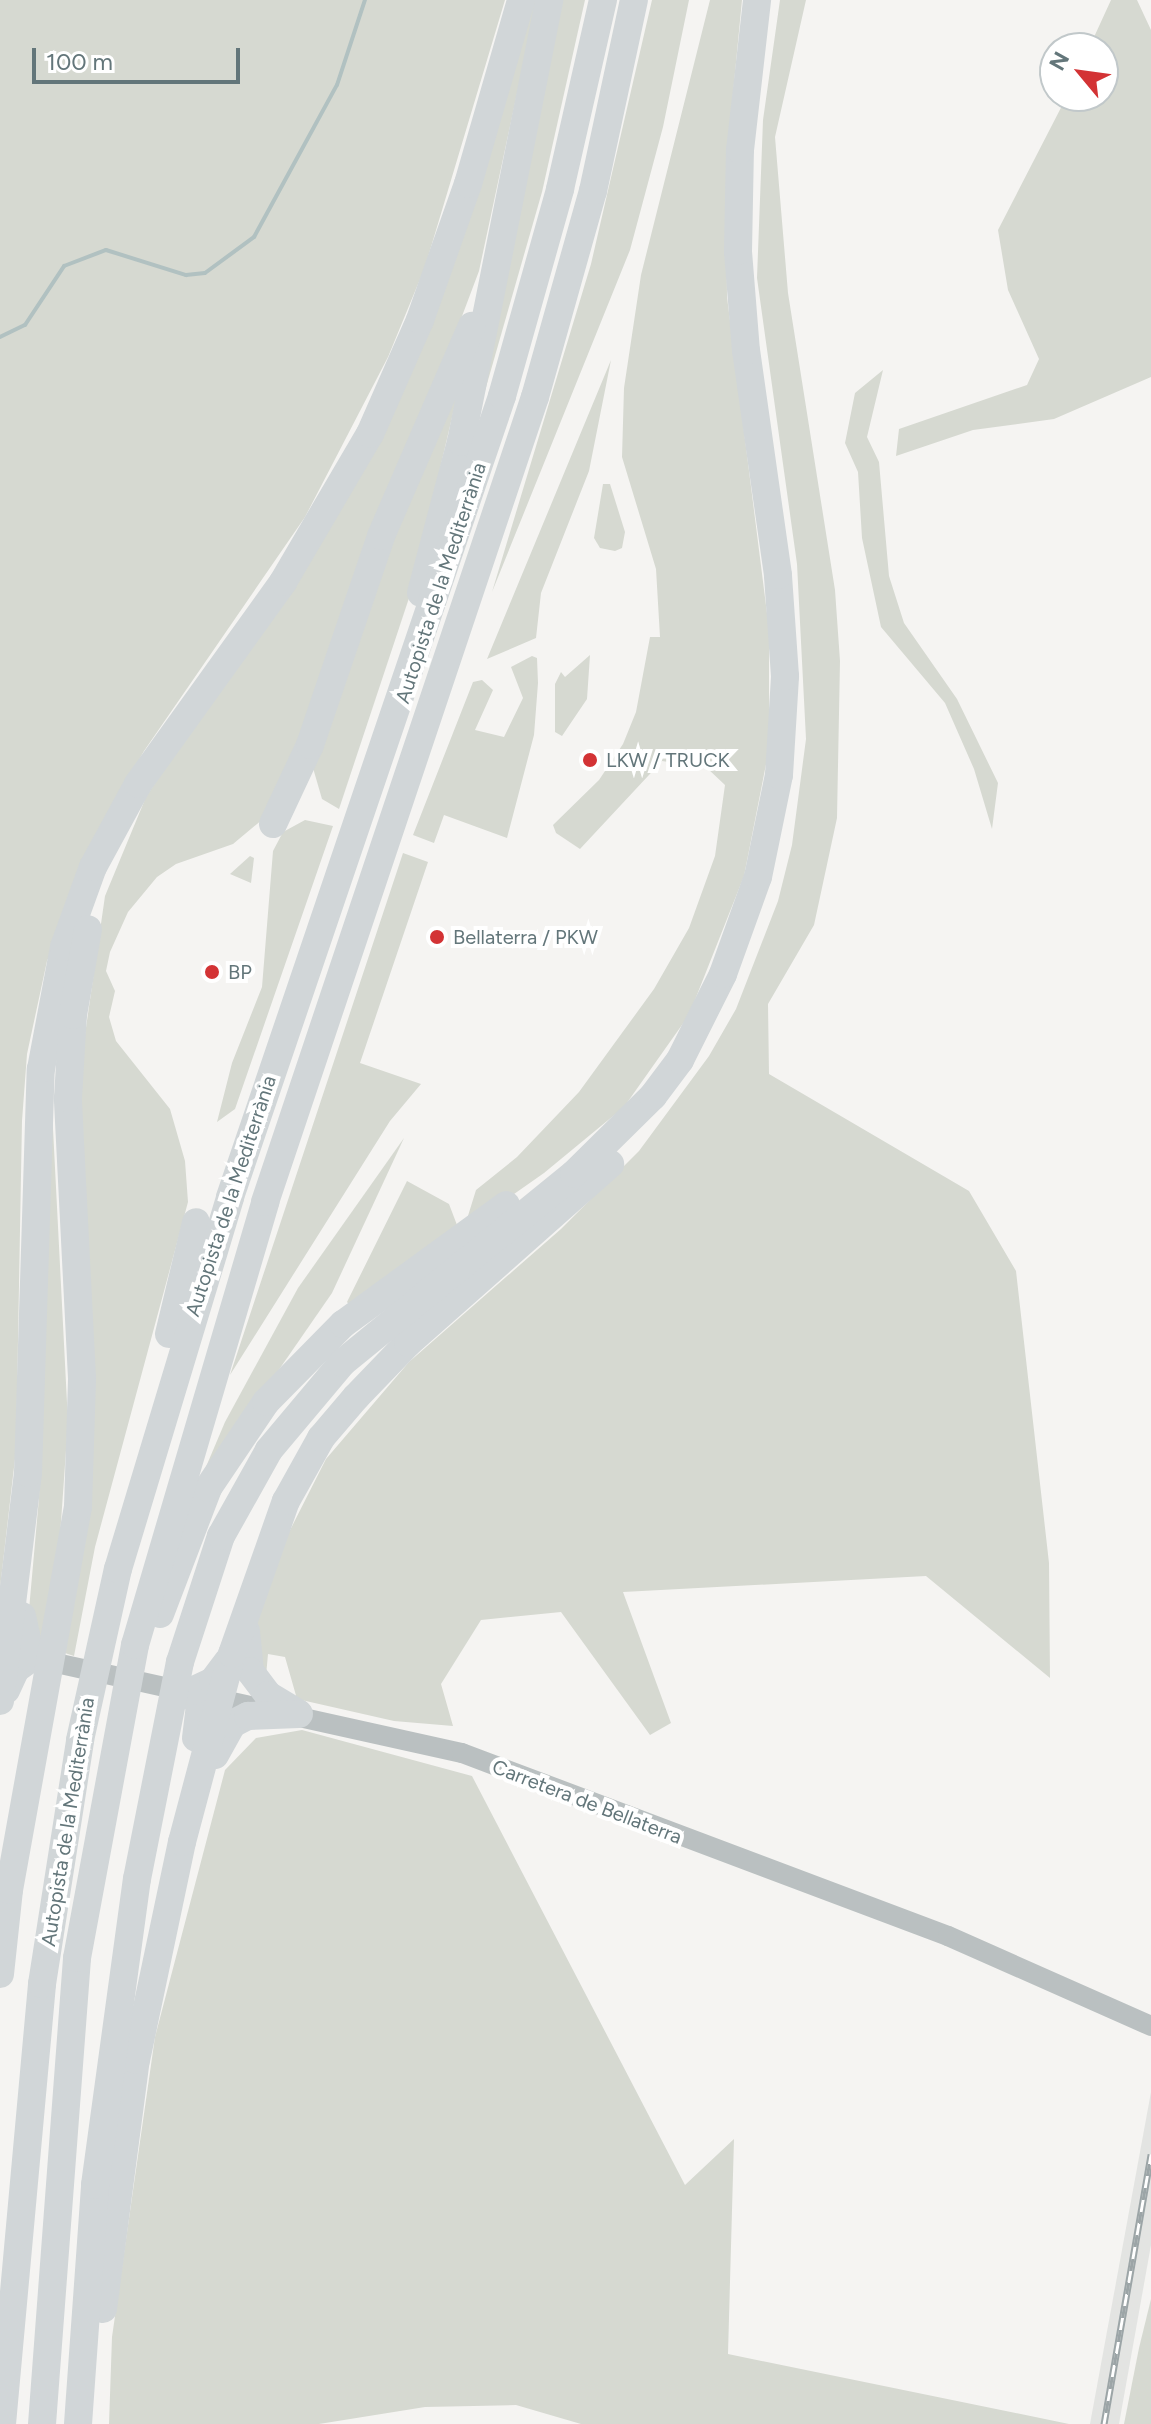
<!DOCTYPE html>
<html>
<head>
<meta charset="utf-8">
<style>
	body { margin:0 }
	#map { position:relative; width:1151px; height:2424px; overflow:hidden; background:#f5f4f2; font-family:Figtree,sans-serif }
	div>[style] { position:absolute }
	.built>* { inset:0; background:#e3e4e2 }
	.green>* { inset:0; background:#d6d9d1 }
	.stream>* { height:4px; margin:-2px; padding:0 2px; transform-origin:2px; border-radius:2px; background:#b1c1c1 }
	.minor>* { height:20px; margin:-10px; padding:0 10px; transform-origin:10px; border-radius:10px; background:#bac0c1 }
	.highway>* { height:28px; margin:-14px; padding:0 14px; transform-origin:14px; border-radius:14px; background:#d1d6d8 }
	.rail>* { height:7px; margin-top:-3.5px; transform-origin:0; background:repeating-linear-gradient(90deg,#fff 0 12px,#9ca5a7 0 24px); box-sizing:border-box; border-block:2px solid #9ca5a7 }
	.dots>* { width:22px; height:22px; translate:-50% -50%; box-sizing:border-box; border:4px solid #fff; border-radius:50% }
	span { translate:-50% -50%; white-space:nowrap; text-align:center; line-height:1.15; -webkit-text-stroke:8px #fff; paint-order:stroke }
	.street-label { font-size:20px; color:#63767a }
	.poi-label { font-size:20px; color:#63767a }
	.left { translate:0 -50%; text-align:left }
	.north { position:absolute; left:1039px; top:32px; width:80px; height:80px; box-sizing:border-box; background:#fff; border:2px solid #c1c8ca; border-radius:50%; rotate:299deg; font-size:22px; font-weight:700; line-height:32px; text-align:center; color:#63767a }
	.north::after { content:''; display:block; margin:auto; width:28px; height:36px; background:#d33335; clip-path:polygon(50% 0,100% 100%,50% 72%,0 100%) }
	.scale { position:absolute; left:32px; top:48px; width:208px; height:36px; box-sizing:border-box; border:4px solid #63767a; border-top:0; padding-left:10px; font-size:24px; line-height:28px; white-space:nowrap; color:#63767a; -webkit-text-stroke:6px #fff; paint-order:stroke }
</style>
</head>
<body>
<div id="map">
	<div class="built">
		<i style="clip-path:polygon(1151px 2092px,1151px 2245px,1119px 2424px,1090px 2424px)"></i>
	</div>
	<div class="green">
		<i style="clip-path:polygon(0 0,505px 0,425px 267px,388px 357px,305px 517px,144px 751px,106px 817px,47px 961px,27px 1054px,22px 1121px,16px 1450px,0 1588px)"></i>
		<i style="clip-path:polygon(530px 0,537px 0,479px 271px,308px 726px,263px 819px,233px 844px,176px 864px,157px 877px,128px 912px,110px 952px,106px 971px,115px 991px,109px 1017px,116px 1041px,170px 1109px,185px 1161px,188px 1202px,95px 1547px,74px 1656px,65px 1653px,90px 1503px,78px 1083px,105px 896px,146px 797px,357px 474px)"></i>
		<i style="clip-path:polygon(558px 0,585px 0,542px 192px,464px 464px)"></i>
		<i style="clip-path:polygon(652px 0,689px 0,663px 127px,630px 250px,492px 592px,591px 264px)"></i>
		<i style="clip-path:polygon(710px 0,742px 0,726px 166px,727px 297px,769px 629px,769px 749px,744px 876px,689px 1015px,624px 1107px,544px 1173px,352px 1308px,347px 1302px,407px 1181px,449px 1204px,457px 1225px,467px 1219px,476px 1190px,517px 1157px,579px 1092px,654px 989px,689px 928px,715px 856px,725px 785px,707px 768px,662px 761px,580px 849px,556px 833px,553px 825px,599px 780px,623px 744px,636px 712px,650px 637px,660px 637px,656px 569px,622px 457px,624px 388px,641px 275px)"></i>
		<i style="clip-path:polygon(780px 0,806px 0,775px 137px,788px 293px,835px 590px,840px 661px,837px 818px,814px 925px,768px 1004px,769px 1074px,969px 1191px,1016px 1271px,1049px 1563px,1050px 1678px,926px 1576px,623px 1592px,671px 1723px,650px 1735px,561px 1612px,481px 1620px,441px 1684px,453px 1726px,394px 1721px,297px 1699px,285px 1657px,268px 1654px,266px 1676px,254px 1649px,256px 1622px,283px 1544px,326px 1459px,409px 1362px,561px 1229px,639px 1151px,709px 1056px,736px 1009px,778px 901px,792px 845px,806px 739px,797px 564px,757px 278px,763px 120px)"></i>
		<i style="clip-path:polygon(1111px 0,1137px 0,1151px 30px,1151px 377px,1054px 419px,973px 430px,896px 456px,899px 429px,1027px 385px,1039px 359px,1008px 290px,998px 230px,1067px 96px,1103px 96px,1103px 48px,1089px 48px)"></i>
		<i style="clip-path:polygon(611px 360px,589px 471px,541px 593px,536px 638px,487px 659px)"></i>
		<i style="clip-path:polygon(883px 370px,867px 437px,879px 462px,889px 576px,904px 623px,957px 699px,998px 783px,992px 829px,974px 769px,945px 703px,881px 627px,862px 538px,858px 472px,845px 443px,855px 393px)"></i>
		<i style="clip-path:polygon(462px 375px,411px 592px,339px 809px,322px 799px,313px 768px,370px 582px)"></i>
		<i style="clip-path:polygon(603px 484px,610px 484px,625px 532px,622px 548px,615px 551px,600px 548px,594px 538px)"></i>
		<i style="clip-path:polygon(590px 655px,587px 699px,562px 736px,555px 732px,555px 684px,561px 672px,565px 677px)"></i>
		<i style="clip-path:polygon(532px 656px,537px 658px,538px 683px,534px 735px,507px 838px,444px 815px,434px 843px,413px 835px,473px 682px,482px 680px,493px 690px,475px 730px,504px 737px,523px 698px,511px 667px)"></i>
		<i style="clip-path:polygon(305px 820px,333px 826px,235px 1109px,217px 1122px,232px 1063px,262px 987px,273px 851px,283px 832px)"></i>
		<i style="clip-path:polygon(403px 853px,428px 862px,360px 1063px,421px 1084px,390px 1121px,230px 1375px)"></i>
		<i style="clip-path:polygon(250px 856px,254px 858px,251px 883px,230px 874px)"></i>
		<i style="clip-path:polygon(52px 1109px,68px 1422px,60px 1536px,40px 1649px,28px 1621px,39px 1498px)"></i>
		<i style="clip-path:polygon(404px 1138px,332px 1293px,197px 1488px,225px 1422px,298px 1288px)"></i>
		<i style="clip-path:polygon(302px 1730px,472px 1776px,685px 2185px,734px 2139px,728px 2354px,1069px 2424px,581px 2424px,516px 2405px,425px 2407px,319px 2424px,109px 2424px,112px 2337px,155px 2037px,225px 1770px,256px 1738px)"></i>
		<i style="clip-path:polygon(1151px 2299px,1151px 2424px,1124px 2424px,1139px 2348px)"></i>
	</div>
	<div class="stream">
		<i style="left:0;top:337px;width:28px;rotate:-26deg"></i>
		<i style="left:25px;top:325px;width:71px;rotate:-56.5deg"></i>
		<i style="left:64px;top:266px;width:45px;rotate:-20.9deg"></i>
		<i style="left:106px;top:250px;width:84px;rotate:17.4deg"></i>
		<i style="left:186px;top:275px;width:19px;rotate:-6deg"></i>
		<i style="left:205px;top:273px;width:61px;rotate:-36.3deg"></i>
		<i style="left:254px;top:237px;width:173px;rotate:-61.4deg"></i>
		<i style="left:337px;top:85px;width:89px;rotate:-71.8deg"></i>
	</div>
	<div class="minor">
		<i style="left:38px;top:1659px;width:434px;rotate:12.5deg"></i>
		<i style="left:462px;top:1753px;width:519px;rotate:20.63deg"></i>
		<i style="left:948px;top:1936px;width:222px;rotate:23.9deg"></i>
	</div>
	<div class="highway">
		<i style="left:421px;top:593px;width:156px;rotate:-75.2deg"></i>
		<i style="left:461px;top:442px;width:451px;rotate:-78.7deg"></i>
		<i style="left:273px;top:824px;width:87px;rotate:-64.9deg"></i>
		<i style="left:310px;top:745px;width:221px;rotate:-71.2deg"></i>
		<i style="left:381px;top:536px;width:229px;rotate:-66.6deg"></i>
		<i style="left:169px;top:1334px;width:115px;rotate:-76.4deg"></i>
		<i style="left:160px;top:1614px;width:135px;rotate:-69.1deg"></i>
		<i style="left:208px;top:1488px;width:104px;rotate:-56deg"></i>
		<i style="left:266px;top:1402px;width:110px;rotate:-45.4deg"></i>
		<i style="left:343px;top:1324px;width:202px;rotate:-36.1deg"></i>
		<i style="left:246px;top:1631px;width:40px;rotate:84.3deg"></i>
		<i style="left:250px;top:1671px;width:30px;rotate:53deg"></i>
		<i style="left:268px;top:1695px;width:35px;rotate:31deg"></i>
		<i style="left:6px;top:1690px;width:23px;rotate:-65deg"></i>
		<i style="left:16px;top:1669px;width:19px;rotate:-36deg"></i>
		<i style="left:31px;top:1658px;width:43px;rotate:-102.1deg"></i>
		<i style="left:0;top:1701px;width:230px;rotate:-83deg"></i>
		<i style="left:28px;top:1473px;width:404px;rotate:-88.2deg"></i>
		<i style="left:41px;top:1069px;width:124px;rotate:-79.3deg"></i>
		<i style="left:64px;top:947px;width:85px;rotate:-70.1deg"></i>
		<i style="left:93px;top:867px;width:94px;rotate:-61.5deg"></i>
		<i style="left:138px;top:784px;width:249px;rotate:-54.3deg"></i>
		<i style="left:283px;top:582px;width:172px;rotate:-59.6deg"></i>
		<i style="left:370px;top:434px;width:124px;rotate:-66.3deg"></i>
		<i style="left:420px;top:320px;width:144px;rotate:-70.6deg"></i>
		<i style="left:468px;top:184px;width:191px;rotate:-73.9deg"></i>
		<i style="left:196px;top:1738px;width:31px;rotate:-83deg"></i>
		<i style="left:200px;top:1707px;width:18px;rotate:-117deg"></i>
		<i style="left:192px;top:1691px;width:23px;rotate:-25deg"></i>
		<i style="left:213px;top:1681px;width:25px;rotate:-53deg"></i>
		<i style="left:215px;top:1755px;width:35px;rotate:-61deg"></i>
		<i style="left:232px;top:1724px;width:18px;rotate:-27deg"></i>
		<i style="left:248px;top:1716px;width:51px;rotate:-2.2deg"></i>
		<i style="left:0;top:1974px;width:84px;rotate:-83.9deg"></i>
		<i style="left:9px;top:1890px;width:389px;rotate:-79.8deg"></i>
		<i style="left:78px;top:1507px;width:129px;rotate:-88.2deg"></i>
		<i style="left:82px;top:1378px;width:280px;rotate:-92.9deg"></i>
		<i style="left:68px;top:1098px;width:83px;rotate:-86.6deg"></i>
		<i style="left:73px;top:1015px;width:87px;rotate:-80.1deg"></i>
		<i style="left:103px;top:2309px;width:251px;rotate:-82.5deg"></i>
		<i style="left:136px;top:2060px;width:223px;rotate:-78.1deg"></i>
		<i style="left:182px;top:1842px;width:195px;rotate:-75.1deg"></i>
		<i style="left:232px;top:1654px;width:162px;rotate:-70.6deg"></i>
		<i style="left:286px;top:1501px;width:72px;rotate:-60.9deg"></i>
		<i style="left:321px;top:1438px;width:54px;rotate:-49.5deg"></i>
		<i style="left:356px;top:1397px;width:75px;rotate:-46.1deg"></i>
		<i style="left:408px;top:1343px;width:270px;rotate:-41.5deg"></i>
		<i style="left:2px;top:2424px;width:442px;rotate:-84.8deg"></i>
		<i style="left:42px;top:1984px;width:247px;rotate:-81.1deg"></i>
		<i style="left:80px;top:1740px;width:175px;rotate:-77.5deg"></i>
		<i style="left:118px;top:1569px;width:388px;rotate:-73.2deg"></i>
		<i style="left:230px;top:1197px;width:846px;rotate:-71.24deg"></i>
		<i style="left:502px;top:396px;width:215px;rotate:-74.3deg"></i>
		<i style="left:560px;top:189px;width:194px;rotate:-77.2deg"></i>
		<i style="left:42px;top:2424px;width:467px;rotate:-85.7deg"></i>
		<i style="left:77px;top:1958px;width:318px;rotate:-79.5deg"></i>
		<i style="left:135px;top:1645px;width:462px;rotate:-73.6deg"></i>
		<i style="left:265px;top:1202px;width:849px;rotate:-71.46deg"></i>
		<i style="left:535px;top:397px;width:214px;rotate:-74.3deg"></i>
		<i style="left:593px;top:191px;width:195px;rotate:-77.9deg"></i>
		<i style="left:78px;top:2424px;width:240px;rotate:-85.9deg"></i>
		<i style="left:95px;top:2185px;width:309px;rotate:-82.2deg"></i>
		<i style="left:137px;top:1879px;width:221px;rotate:-78.8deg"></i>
		<i style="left:180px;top:1662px;width:133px;rotate:-72deg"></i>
		<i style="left:221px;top:1536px;width:98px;rotate:-60.8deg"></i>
		<i style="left:269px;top:1450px;width:114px;rotate:-50deg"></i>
		<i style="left:342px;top:1363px;width:299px;rotate:-39.2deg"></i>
		<i style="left:574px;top:1174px;width:111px;rotate:-44.6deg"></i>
		<i style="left:653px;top:1096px;width:45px;rotate:-53.1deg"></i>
		<i style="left:680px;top:1060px;width:96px;rotate:-63.4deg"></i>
		<i style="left:723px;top:974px;width:103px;rotate:-70.2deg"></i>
		<i style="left:758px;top:877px;width:104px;rotate:-78.4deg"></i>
		<i style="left:779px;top:775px;width:99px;rotate:-86.5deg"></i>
		<i style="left:785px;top:676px;width:101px;rotate:-94deg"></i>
		<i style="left:778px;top:575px;width:226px;rotate:-98.1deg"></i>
		<i style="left:746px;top:351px;width:100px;rotate:-94.6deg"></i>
		<i style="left:738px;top:251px;width:101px;rotate:-88.9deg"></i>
		<i style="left:740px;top:150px;width:151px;rotate:-83.5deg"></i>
	</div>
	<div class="rail">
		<i style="left:1104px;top:2424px;width:274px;rotate:-80.1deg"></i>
	</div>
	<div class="dots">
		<i style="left:590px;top:760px;background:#d33335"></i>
		<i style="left:437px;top:937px;background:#d33335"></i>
		<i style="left:212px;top:972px;background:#d33335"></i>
	</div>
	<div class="street-label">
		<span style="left:441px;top:583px;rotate:-72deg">Autopista de la Mediterrània</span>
		<span style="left:231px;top:1196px;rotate:-72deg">Autopista de la Mediterrània</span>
		<span style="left:587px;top:1802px;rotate:21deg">Carretera de Bellaterra</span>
		<span style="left:68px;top:1822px;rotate:-81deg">Autopista de la Mediterrània</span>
	</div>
	<div class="poi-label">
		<span class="left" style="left:606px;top:760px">LKW / TRUCK</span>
		<span class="left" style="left:453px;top:937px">Bellaterra / PKW</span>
		<span class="left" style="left:228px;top:972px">BP</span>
	</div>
	<div class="north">N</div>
	<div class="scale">100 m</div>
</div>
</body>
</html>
